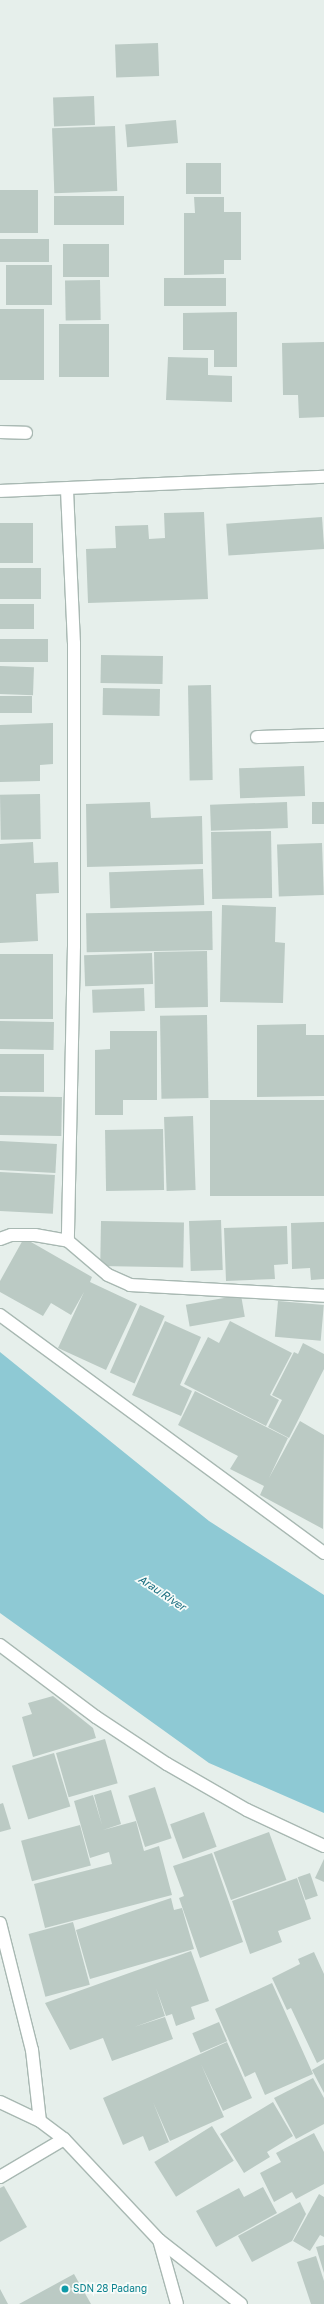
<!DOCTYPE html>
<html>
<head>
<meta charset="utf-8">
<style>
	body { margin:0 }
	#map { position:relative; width:324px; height:2304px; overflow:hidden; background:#e6efeb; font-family:"Golos Text",sans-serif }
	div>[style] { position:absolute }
	.water>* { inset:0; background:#8ec9d4 }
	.building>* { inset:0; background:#bbcac4; transform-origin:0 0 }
	.roads { filter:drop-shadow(1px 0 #a8b8b2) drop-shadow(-1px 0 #a8b8b2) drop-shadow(0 1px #a8b8b2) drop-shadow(0 -1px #a8b8b2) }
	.street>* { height:12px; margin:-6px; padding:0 6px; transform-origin:6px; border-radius:6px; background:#fff }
	.secondary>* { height:12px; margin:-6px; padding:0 6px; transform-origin:6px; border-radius:6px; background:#fff }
	.dots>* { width:11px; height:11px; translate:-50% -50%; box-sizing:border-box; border:2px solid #f7fbf9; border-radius:50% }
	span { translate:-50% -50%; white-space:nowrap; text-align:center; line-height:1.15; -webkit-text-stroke:3.5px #f7fbf9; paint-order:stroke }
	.culture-label { font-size:10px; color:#0d838f }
	.left { translate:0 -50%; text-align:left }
	.water-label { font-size:11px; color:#1c6f80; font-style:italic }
</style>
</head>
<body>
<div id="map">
	<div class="water">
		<i style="clip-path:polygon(0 1352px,209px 1521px,324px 1595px,324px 1813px,209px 1763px,0 1613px)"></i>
	</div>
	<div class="building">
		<i style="left:158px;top:43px;width:33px;height:43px;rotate:88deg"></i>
		<i style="left:94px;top:96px;width:29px;height:41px;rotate:88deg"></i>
		<i style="left:176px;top:120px;width:23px;height:51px;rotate:85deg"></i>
		<i style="left:115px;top:126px;width:65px;height:63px;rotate:88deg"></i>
		<i style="left:186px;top:163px;width:35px;height:31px"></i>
		<i style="left:0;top:190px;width:38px;height:43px"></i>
		<i style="left:124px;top:196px;width:29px;height:70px;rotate:90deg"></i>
		<i style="clip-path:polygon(194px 197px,224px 197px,224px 212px,241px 212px,241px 260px,224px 260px,224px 274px,184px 275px,184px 213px,195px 213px)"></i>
		<i style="left:0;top:239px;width:49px;height:23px"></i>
		<i style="left:109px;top:244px;width:33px;height:46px;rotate:90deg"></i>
		<i style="left:6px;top:265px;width:46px;height:40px"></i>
		<i style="left:226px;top:278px;width:28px;height:62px;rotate:90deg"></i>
		<i style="left:100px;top:280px;width:40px;height:35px;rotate:89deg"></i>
		<i style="left:0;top:309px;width:44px;height:71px"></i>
		<i style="clip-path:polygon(237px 312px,237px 367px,214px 367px,214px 350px,183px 350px,183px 313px)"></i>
		<i style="left:59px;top:324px;width:50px;height:53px"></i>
		<i style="clip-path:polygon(324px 342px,324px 417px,299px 418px,298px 395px,283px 395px,282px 343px)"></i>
		<i style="clip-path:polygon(168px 357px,208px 358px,208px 375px,232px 376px,232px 402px,166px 400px)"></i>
		<i style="clip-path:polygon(204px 512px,208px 599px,88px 603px,86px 549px,116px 548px,115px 526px,148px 525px,149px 539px,165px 538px,164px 513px)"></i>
		<i style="left:322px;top:517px;width:32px;height:96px;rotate:86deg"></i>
		<i style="left:0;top:523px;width:33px;height:40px"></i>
		<i style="left:0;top:568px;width:41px;height:31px"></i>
		<i style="left:0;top:604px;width:34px;height:25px"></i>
		<i style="left:0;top:639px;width:48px;height:23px"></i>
		<i style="left:101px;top:655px;width:62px;height:28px;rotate:1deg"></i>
		<i style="left:0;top:666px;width:34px;height:28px;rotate:2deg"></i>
		<i style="left:211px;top:685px;width:95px;height:23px;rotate:89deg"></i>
		<i style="left:103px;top:688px;width:57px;height:27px;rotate:1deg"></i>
		<i style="left:0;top:696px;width:32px;height:17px"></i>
		<i style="clip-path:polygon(53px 723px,53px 764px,40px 765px,40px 781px,0 782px,0 725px)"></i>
		<i style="left:304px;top:766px;width:30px;height:65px;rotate:88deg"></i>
		<i style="left:40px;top:794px;width:45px;height:40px;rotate:89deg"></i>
		<i style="clip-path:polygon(150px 802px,151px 818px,202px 816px,203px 864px,87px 867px,86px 804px)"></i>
		<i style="left:287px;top:802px;width:26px;height:77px;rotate:88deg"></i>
		<i style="left:312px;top:802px;width:12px;height:22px"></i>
		<i style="left:271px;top:831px;width:67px;height:60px;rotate:89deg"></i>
		<i style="clip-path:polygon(33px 842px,34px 863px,58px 862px,59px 893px,36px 894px,38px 941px,0 943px,0 844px)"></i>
		<i style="left:322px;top:843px;width:52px;height:45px;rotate:88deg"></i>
		<i style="left:203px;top:869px;width:36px;height:94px;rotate:88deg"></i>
		<i style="clip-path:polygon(222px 905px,276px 907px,275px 942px,285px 943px,283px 1003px,220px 1002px)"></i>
		<i style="left:212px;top:911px;width:39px;height:126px;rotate:89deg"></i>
		<i style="left:207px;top:951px;width:56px;height:53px;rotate:89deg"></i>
		<i style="left:152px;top:953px;width:31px;height:68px;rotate:88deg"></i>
		<i style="left:0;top:954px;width:53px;height:65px"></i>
		<i style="left:144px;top:988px;width:23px;height:52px;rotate:88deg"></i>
		<i style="left:207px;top:1015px;width:83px;height:47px;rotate:89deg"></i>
		<i style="left:0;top:1021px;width:54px;height:28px;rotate:1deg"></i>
		<i style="clip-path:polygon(306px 1024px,306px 1035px,324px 1035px,324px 1096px,257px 1097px,257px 1025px)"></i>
		<i style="clip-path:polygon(110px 1031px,157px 1031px,157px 1100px,123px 1100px,123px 1115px,95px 1115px,95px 1050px,110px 1049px)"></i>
		<i style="left:0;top:1054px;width:44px;height:38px"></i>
		<i style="left:0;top:1096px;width:62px;height:39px;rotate:1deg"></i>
		<i style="left:324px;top:1100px;width:96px;height:114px;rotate:90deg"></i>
		<i style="left:193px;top:1116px;width:74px;height:29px;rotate:88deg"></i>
		<i style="left:163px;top:1129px;width:61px;height:58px;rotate:89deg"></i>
		<i style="left:0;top:1141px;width:57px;height:29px;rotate:3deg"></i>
		<i style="left:0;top:1172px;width:55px;height:39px;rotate:3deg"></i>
		<i style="left:221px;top:1220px;width:50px;height:32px;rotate:88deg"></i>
		<i style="left:101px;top:1221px;width:83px;height:45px;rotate:1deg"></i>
		<i style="clip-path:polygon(324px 1222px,324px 1279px,311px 1280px,310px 1268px,292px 1269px,291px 1223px)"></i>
		<i style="clip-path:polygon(287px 1226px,288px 1264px,274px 1265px,275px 1279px,226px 1281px,224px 1228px)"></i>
		<i style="clip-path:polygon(24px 1238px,92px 1277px,90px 1282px,137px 1304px,106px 1370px,58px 1348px,84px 1292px,71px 1315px,51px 1303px,43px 1316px,0 1292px,0 1281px)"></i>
		<i style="left:241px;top:1295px;width:22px;height:56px;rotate:80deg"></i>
		<i style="left:278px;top:1301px;width:46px;height:36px;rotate:5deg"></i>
		<i style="left:140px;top:1305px;width:27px;height:74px;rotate:24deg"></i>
		<i style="clip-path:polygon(165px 1321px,201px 1337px,180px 1385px,192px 1391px,181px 1416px,132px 1395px)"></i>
		<i style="clip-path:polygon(230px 1321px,292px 1353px,270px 1395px,279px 1400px,266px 1426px,184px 1384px,208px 1337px,219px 1343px)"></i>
		<i style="clip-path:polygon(303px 1343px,324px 1354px,324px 1369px,289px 1438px,268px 1427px,282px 1400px,272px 1395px,294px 1352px,298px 1354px)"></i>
		<i style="clip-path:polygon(195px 1391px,288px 1438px,269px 1478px,300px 1421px,324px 1435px,323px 1529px,260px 1495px,264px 1486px,230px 1469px,238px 1456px,178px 1425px)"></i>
		<i style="clip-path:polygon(53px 1696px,93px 1728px,96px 1738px,33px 1757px,22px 1717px,32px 1714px,28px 1703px)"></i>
		<i style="left:105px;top:1739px;width:46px;height:51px;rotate:74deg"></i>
		<i style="left:54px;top:1753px;width:56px;height:44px;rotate:73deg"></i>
		<i style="left:155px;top:1787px;width:54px;height:28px;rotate:72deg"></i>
		<i style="clip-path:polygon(111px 1790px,121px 1824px,103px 1830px,136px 1821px,144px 1851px,159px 1846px,172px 1895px,45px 1928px,34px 1884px,112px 1864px,109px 1852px,90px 1858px,74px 1801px,93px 1795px,102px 1825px,94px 1795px)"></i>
		<i style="clip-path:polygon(3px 1803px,11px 1829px,0 1832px,0 1804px)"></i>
		<i style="left:204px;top:1812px;width:37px;height:36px;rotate:70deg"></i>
		<i style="left:80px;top:1825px;width:42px;height:61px;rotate:75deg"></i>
		<i style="left:269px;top:1832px;width:51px;height:59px;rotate:70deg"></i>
		<i style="clip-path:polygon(212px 1853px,243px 1942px,200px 1958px,179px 1898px,184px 1896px,173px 1866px)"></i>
		<i style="clip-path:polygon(324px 1859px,324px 1882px,315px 1878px)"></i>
		<i style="left:310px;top:1873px;width:24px;height:13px;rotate:71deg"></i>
		<i style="clip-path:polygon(297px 1878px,311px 1919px,278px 1931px,282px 1942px,250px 1954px,232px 1901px)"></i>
		<i style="clip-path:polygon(171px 1898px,174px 1910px,182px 1908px,194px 1949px,90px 1979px,76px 1930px)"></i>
		<i style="left:73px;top:1922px;width:65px;height:46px;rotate:75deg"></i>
		<i style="clip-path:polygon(191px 1951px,209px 2001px,191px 2007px,195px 2019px,176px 2026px,172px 2014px,166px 2016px,156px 1988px,165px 2016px,134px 2027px,165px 2017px,173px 2039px,112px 2061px,103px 2038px,70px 2050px,45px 2003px)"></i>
		<i style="clip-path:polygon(314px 1952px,324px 1974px,324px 2059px,317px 2063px,291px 2008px,287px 2010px,272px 1978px,300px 1964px,298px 1959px)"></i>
		<i style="clip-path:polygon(272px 1983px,313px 2074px,265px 2095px,255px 2072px,245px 2077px,215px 2009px)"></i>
		<i style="left:219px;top:2022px;width:21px;height:29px;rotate:67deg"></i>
		<i style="clip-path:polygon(227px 2042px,252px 2098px,223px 2111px,201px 2064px,224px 2117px,170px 2141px,153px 2102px,169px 2142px,149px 2151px,143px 2136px,123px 2145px,103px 2098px)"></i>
		<i style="clip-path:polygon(324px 2063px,324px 2093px,312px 2070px)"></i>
		<i style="clip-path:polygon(313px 2078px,324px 2098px,324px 2124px,296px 2139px,274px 2098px)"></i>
		<i style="clip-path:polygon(273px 2102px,293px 2136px,267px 2152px,270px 2157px,244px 2173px,220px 2134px)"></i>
		<i style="left:212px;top:2126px;width:41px;height:68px;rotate:58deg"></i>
		<i style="clip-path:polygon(314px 2133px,324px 2152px,324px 2184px,296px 2199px,292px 2192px,274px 2202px,260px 2173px,281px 2162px,276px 2153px)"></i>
		<i style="clip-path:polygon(4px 2186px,27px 2227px,0 2242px,0 2188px)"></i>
		<i style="clip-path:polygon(263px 2187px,277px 2213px,216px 2247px,196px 2211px,239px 2188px,244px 2197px)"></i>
		<i style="clip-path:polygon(319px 2194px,324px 2197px,324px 2237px,320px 2235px,310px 2251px,293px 2241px)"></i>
		<i style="clip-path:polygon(300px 2202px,306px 2214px,292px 2241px,252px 2262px,238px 2236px)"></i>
		<i style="clip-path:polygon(324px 2245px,324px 2273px,316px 2247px)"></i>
		<i style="clip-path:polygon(316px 2256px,324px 2281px,324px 2304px,311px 2304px,297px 2262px)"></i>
		<i style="clip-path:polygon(74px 2274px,91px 2304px,19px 2304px)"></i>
		<i style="clip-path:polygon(0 2289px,8px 2304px,0 2304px)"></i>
	</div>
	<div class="roads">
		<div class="street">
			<i style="left:0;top:432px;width:26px;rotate:2deg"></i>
			<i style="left:67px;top:490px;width:153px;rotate:87.4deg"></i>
			<i style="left:74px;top:643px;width:303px;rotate:90deg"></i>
			<i style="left:74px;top:946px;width:295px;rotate:91.2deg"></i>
			<i style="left:257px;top:737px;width:67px;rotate:-1.7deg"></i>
			<i style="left:0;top:1239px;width:12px;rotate:-20deg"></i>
			<i style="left:11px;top:1235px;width:24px"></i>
			<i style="left:35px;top:1235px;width:34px;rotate:10deg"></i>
			<i style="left:68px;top:1241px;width:52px;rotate:40.4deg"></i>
			<i style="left:108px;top:1275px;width:24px;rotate:24deg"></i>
			<i style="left:130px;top:1285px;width:194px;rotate:3.2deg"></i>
			<i style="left:0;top:1315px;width:402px;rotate:36.3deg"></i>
			<i style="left:0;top:1645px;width:120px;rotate:36.9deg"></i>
			<i style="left:96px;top:1717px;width:85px;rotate:33.5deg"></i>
			<i style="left:167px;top:1764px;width:92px;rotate:29.9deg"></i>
			<i style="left:247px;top:1810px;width:85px;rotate:25.1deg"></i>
			<i style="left:0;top:1923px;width:131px;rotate:75.9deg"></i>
			<i style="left:32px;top:2050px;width:71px;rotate:83.6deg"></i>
			<i style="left:0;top:2177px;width:74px;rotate:-30.7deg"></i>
		</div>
		<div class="secondary">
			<i style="left:0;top:491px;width:324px;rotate:-2.5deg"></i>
			<i style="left:0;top:2102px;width:44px;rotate:25.4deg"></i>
			<i style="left:40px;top:2121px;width:30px;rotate:37deg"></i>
			<i style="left:64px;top:2139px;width:139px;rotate:46.8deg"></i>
			<i style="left:159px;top:2240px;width:104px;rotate:38deg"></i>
			<i style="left:159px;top:2240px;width:66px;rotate:74.3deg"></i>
		</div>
	</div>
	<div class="dots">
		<i style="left:65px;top:2289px;background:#0f9aa8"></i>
	</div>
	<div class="culture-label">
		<span class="left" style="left:73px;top:2289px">SDN 28 Padang</span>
	</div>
	<div class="water-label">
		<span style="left:162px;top:1593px;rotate:34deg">Arau River</span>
	</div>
</div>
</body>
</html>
